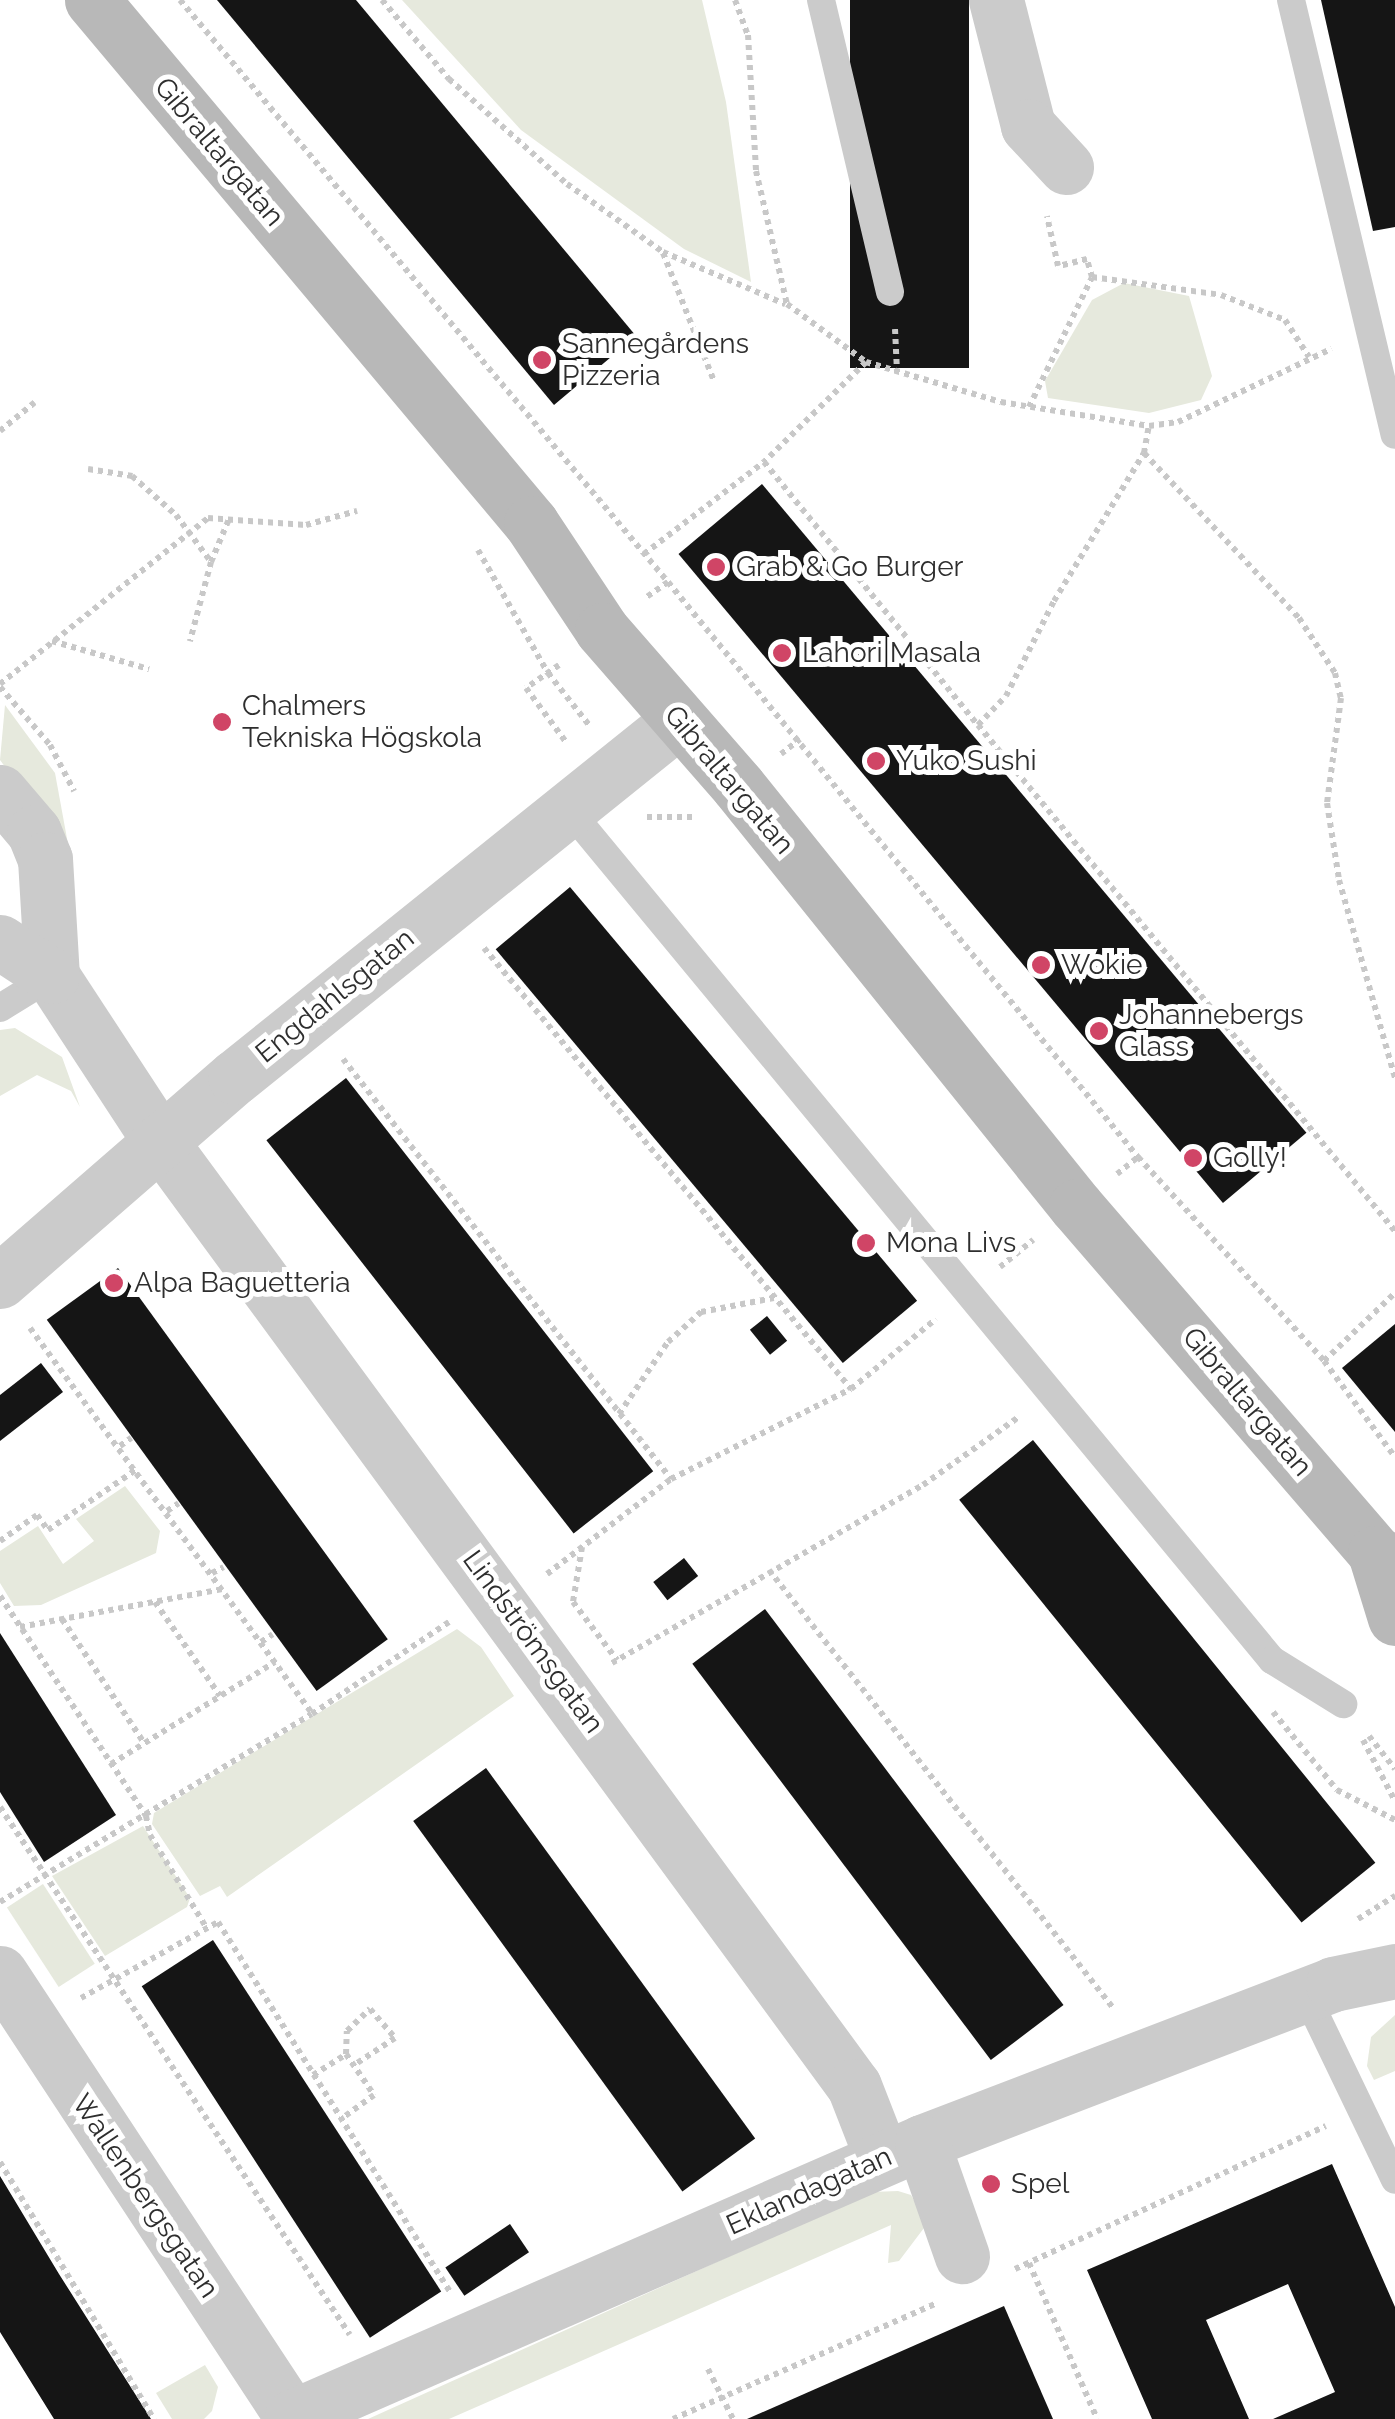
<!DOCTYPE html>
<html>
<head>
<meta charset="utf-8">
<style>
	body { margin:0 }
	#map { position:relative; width:1395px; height:2419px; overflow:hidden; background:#fff; font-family:Raleway,sans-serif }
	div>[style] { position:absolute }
	.green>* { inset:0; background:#e6e9dd; transform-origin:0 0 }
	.building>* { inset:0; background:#151515; transform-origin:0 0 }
	.path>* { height:6px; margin-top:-3px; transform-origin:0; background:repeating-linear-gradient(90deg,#c8c8c8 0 5px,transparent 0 10px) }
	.lane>* { height:28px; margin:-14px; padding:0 14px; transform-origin:14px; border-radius:14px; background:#cbcbcb }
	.street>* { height:55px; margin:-27.5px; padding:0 27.5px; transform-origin:27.5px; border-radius:27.5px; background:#cbcbcb }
	.secondary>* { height:55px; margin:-27.5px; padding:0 27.5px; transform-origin:27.5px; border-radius:27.5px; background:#b8b8b8 }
	.dots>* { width:28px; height:28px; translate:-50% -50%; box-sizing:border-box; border:5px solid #fff; border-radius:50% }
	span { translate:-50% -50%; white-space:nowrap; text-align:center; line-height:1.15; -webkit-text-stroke:10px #fff; paint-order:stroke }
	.street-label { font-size:28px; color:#2e2e2e }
	.poi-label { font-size:28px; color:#2e2e2e }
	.left { translate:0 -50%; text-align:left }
</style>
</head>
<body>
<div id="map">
	<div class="green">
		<i style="clip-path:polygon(402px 0,702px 0,726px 102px,751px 282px,684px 249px,521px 130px)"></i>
		<i style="clip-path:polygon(1124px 283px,1189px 296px,1212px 376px,1201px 400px,1149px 413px,1048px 398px,1045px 381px,1092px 300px)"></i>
		<i style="clip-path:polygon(5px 705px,55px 773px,70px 855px,0 760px)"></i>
		<i style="clip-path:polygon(15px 1028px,62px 1057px,80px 1107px,71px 1091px,37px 1075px,0 1096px,0 1030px)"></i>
		<i style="clip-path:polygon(125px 1486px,160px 1531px,156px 1553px,41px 1605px,14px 1606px,0 1583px,0 1551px,38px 1526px,63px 1564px,94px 1541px,76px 1519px)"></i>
		<i style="clip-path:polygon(457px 1629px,481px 1647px,514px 1696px,227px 1897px,220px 1886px,200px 1896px,152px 1824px,154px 1813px)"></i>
		<i style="clip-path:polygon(143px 1826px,190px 1898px,187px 1907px,105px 1956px,52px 1876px)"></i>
		<i style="left:43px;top:1884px;width:95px;height:43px;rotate:57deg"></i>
		<i style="clip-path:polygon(1395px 2015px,1395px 2071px,1374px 2080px,1367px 2066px,1371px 2037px)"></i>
		<i style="clip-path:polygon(898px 2191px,911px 2195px,927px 2224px,899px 2261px,888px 2263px,891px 2225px,449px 2419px,368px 2419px,872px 2192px)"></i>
		<i style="clip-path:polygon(205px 2365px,218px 2387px,212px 2411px,204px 2419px,172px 2419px,156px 2393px)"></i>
	</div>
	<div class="building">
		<i style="clip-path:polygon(217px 0,356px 0,636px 336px,554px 405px)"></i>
		<i style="left:850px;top:0;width:119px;height:368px"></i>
		<i style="clip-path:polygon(1321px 0,1395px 0,1395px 227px,1373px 231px)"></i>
		<i style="left:762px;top:484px;width:847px;height:109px;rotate:50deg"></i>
		<i style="left:570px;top:887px;width:540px;height:97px;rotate:50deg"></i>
		<i style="left:346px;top:1078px;width:499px;height:101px;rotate:52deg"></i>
		<i style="left:118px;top:1268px;width:459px;height:88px;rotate:54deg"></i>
		<i style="left:767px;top:1316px;width:32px;height:22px;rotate:51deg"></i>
		<i style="clip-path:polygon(1395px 1324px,1395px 1432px,1342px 1368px)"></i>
		<i style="clip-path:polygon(41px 1363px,63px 1392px,0 1441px,0 1395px)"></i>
		<i style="left:1033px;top:1440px;width:544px;height:95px;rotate:51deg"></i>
		<i style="left:684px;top:1558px;width:23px;height:39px;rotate:52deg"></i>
		<i style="left:765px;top:1609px;width:496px;height:91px;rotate:53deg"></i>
		<i style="clip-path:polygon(0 1633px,116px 1815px,44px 1862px,0 1792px)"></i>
		<i style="left:486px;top:1768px;width:458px;height:90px;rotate:54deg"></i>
		<i style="left:213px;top:1940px;width:419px;height:85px;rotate:57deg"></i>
		<i style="clip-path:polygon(1332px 2164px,1395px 2307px,1395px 2419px,1273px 2419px,1335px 2392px,1288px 2284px,1206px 2320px,1249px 2419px,1152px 2419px,1087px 2270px)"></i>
		<i style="clip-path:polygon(0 2176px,59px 2274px,151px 2419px,54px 2419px,0 2332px)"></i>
		<i style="left:510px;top:2224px;width:34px;height:78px;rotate:56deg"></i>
		<i style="clip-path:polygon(1004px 2306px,1053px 2419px,747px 2419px)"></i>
	</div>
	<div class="path">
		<i style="left:180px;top:0;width:760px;rotate:50.02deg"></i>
		<i style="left:668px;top:582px;width:29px;rotate:145deg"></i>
		<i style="left:382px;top:0;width:104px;rotate:49.7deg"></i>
		<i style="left:449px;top:79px;width:158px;rotate:41.7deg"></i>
		<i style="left:567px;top:184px;width:118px;rotate:35.3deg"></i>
		<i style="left:663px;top:252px;width:133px;rotate:23.1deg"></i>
		<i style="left:735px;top:0;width:37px;rotate:70deg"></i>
		<i style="left:748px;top:35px;width:136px;rotate:86.6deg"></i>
		<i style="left:756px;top:171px;width:137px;rotate:76.9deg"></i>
		<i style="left:787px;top:304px;width:98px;rotate:36.3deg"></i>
		<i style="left:866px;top:362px;width:141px;rotate:16.5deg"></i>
		<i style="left:1001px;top:402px;width:150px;rotate:9.2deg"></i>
		<i style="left:1149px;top:426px;width:29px;rotate:-8deg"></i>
		<i style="left:1178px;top:422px;width:170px;rotate:-25.5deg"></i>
		<i style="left:663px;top:253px;width:138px;rotate:68.3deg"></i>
		<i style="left:1092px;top:277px;width:130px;rotate:7.9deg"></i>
		<i style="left:1221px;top:295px;width:69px;rotate:21.3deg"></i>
		<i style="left:1285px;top:320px;width:44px;rotate:57deg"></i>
		<i style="left:895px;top:329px;width:43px;rotate:87.3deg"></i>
		<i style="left:866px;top:362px;width:143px;rotate:135.6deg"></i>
		<i style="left:764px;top:462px;width:339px;rotate:50.9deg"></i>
		<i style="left:978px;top:725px;width:40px;rotate:-46deg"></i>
		<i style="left:1006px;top:696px;width:106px;rotate:-63.2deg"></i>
		<i style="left:1054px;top:601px;width:173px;rotate:-58.7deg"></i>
		<i style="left:1144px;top:453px;width:27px;rotate:-80deg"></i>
		<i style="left:1029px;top:407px;width:144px;rotate:-64.1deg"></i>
		<i style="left:1092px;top:277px;width:19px;rotate:-106deg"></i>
		<i style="left:1087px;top:259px;width:30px;rotate:166deg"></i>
		<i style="left:1058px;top:266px;width:51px;rotate:-102.4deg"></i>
		<i style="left:0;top:431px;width:45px;rotate:-39.6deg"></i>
		<i style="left:1144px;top:453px;width:226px;rotate:46.8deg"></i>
		<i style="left:1299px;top:618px;width:66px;rotate:56.8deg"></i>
		<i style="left:1335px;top:673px;width:26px;rotate:77deg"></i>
		<i style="left:1341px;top:698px;width:106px;rotate:97.6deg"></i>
		<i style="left:1327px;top:803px;width:78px;rotate:81.1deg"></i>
		<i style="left:1339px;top:880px;width:206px;rotate:74.2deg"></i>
		<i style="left:88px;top:469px;width:45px;rotate:9deg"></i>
		<i style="left:132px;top:476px;width:59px;rotate:41.6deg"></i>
		<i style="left:176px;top:515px;width:59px;rotate:53.3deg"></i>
		<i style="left:211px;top:562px;width:82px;rotate:104.9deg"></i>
		<i style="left:478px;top:550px;width:142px;rotate:60.4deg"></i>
		<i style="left:548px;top:673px;width:66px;rotate:51.7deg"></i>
		<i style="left:644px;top:554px;width:151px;rotate:-37.5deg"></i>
		<i style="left:211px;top:562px;width:47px;rotate:-67.3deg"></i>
		<i style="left:668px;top:582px;width:743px;rotate:50.74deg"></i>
		<i style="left:52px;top:641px;width:101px;rotate:16.1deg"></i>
		<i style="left:559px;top:665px;width:40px;rotate:145.1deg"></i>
		<i style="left:526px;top:688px;width:67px;rotate:53.5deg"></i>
		<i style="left:0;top:684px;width:266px;rotate:-38.6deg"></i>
		<i style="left:208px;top:518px;width:98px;rotate:4.1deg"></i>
		<i style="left:306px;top:525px;width:53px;rotate:-15.4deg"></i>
		<i style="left:0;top:687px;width:77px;rotate:49.2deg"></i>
		<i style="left:50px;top:745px;width:52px;rotate:62.4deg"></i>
		<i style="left:978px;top:725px;width:656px;rotate:50.51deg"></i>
		<i style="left:781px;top:754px;width:24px;rotate:-38deg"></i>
		<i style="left:647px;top:817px;width:47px"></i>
		<i style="left:484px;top:948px;width:574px;rotate:50.23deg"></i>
		<i style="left:343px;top:1059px;width:533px;rotate:52.01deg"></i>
		<i style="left:1117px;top:1174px;width:27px;rotate:-39deg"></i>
		<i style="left:1138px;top:1157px;width:276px;rotate:47.6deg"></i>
		<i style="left:1324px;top:1361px;width:119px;rotate:53.5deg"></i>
		<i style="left:1000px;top:1267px;width:43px;rotate:-39.3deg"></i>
		<i style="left:30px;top:1328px;width:478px;rotate:53.8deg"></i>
		<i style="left:1324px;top:1361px;width:98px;rotate:-43.8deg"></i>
		<i style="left:619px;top:1414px;width:87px;rotate:-55.8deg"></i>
		<i style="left:668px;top:1342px;width:45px;rotate:-42.3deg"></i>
		<i style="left:701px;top:1312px;width:74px;rotate:-10.9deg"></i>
		<i style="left:120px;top:1446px;width:14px;rotate:-36deg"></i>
		<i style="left:167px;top:1511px;width:14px;rotate:-34deg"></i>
		<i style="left:0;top:1541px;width:45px;rotate:-35.1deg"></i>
		<i style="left:37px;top:1515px;width:19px;rotate:54deg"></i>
		<i style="left:48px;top:1530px;width:108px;rotate:-34.4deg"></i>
		<i style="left:582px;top:1547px;width:56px;rotate:99.3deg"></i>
		<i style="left:573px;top:1602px;width:73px;rotate:52.8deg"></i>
		<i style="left:769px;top:1570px;width:558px;rotate:51.84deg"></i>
		<i style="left:212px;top:1573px;width:13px;rotate:-27deg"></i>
		<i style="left:547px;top:1574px;width:156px;rotate:-37.5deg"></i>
		<i style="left:671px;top:1479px;width:201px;rotate:-26.6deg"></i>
		<i style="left:851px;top:1389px;width:110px;rotate:-39.5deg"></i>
		<i style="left:0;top:1596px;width:264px;rotate:56.4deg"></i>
		<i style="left:146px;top:1816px;width:19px;rotate:78deg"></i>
		<i style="left:150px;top:1835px;width:108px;rotate:58.7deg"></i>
		<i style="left:155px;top:1602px;width:114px;rotate:55.3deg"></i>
		<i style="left:62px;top:1619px;width:149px;rotate:56.5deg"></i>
		<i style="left:20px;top:1627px;width:207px;rotate:-10.6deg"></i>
		<i style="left:261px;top:1642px;width:14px;rotate:-34deg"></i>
		<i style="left:612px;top:1663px;width:358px;rotate:-29.8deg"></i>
		<i style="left:923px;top:1485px;width:119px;rotate:-35.4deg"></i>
		<i style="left:1273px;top:1712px;width:101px;rotate:50.6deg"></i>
		<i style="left:1337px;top:1790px;width:65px;rotate:27.3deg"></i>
		<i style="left:1369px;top:1736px;width:42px;rotate:51.8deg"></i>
		<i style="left:1363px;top:1740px;width:69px;rotate:62.3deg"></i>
		<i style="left:111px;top:1764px;width:193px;rotate:-31.9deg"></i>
		<i style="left:0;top:1807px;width:633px;rotate:56.46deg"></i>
		<i style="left:0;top:1902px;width:364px;rotate:-31.1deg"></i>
		<i style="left:312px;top:1714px;width:165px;rotate:-33.9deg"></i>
		<i style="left:1358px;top:1919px;width:44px;rotate:-31.9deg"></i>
		<i style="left:81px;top:1998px;width:157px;rotate:-29deg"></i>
		<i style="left:218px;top:1922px;width:437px;rotate:57.9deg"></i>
		<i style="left:346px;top:2054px;width:23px;rotate:-88deg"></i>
		<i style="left:347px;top:2031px;width:32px;rotate:-44deg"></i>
		<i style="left:370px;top:2009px;width:38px;rotate:49deg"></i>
		<i style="left:395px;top:2038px;width:49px;rotate:146.6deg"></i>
		<i style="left:313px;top:2075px;width:39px;rotate:-32deg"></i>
		<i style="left:346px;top:2054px;width:50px;rotate:55.7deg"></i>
		<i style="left:374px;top:2095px;width:41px;rotate:144deg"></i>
		<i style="left:0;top:2162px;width:300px;rotate:59.1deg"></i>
		<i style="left:1029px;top:2263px;width:170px;rotate:66.4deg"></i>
		<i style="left:1015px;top:2269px;width:342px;rotate:-24.7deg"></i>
		<i style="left:708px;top:2369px;width:56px;rotate:63.4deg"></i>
		<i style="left:673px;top:2419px;width:286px;rotate:-23.7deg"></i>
	</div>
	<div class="lane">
		<i style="left:821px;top:0;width:300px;rotate:76.7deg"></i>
		<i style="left:1291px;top:0;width:447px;rotate:76.6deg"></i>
		<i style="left:569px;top:810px;width:1103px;rotate:50.41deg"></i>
		<i style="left:1272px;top:1660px;width:84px;rotate:31.8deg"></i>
		<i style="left:0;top:1008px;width:61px;rotate:-31.6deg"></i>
		<i style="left:1306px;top:1995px;width:205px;rotate:64.3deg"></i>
	</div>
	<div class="street">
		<i style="left:996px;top:0;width:130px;rotate:75.7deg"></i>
		<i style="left:1028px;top:126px;width:56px;rotate:47.2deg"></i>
		<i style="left:0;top:792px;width:52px;rotate:49.6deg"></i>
		<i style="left:34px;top:832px;width:29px;rotate:68deg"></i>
		<i style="left:45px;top:859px;width:117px;rotate:86.6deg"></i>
		<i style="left:52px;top:976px;width:197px;rotate:56.8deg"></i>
		<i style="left:160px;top:1141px;width:1172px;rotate:53.71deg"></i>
		<i style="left:854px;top:2086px;width:77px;rotate:68.7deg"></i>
		<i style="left:0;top:942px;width:62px;rotate:33.2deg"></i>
		<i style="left:0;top:1281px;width:311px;rotate:-41deg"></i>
		<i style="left:235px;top:1077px;width:570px;rotate:-38.8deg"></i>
		<i style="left:0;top:1973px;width:531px;rotate:56.67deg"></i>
		<i style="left:292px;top:2417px;width:687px;rotate:-23.58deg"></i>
		<i style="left:922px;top:2142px;width:440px;rotate:-21deg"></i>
		<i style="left:1333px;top:1984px;width:63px;rotate:-11.8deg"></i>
		<i style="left:922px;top:2142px;width:121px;rotate:70.7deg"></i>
	</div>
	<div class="secondary">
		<i style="left:92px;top:0;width:683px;rotate:49.99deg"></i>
		<i style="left:531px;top:523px;width:128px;rotate:56.4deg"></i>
		<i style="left:602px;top:630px;width:207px;rotate:48.9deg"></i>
		<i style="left:738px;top:786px;width:539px;rotate:51.17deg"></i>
		<i style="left:1076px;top:1206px;width:458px;rotate:49.2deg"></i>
		<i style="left:1375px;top:1553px;width:22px;rotate:27deg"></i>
		<i style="left:1375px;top:1553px;width:68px;rotate:72.9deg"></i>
	</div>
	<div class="dots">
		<i style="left:542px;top:360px;background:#d04566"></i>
		<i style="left:716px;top:567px;background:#d04566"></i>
		<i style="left:782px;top:653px;background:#d04566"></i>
		<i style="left:222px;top:722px;background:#d04566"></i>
		<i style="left:876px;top:761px;background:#d04566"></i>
		<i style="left:1041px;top:965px;background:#d04566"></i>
		<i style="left:1099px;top:1031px;background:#d04566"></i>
		<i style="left:1193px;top:1158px;background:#d04566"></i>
		<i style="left:866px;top:1243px;background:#d04566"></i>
		<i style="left:114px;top:1283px;background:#d04566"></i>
		<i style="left:991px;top:2184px;background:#d04566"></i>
	</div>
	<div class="street-label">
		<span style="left:219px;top:152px;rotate:50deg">Gibraltargatan</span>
		<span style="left:729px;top:780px;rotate:50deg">Gibraltargatan</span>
		<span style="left:335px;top:996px;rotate:-39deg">Engdahlsgatan</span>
		<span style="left:1247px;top:1402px;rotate:50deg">Gibraltargatan</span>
		<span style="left:533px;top:1642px;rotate:54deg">Lindströmsgatan</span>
		<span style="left:809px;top:2191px;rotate:-24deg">Eklandagatan</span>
		<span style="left:145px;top:2196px;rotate:56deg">Wallenbergsgatan</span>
	</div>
	<div class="poi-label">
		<span class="left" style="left:562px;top:360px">Sannegårdens<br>Pizzeria</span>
		<span class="left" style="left:736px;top:567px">Grab &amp; Go Burger</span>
		<span class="left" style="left:802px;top:653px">Lahori Masala</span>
		<span class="left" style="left:242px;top:722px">Chalmers<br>Tekniska Högskola</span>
		<span class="left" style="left:896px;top:761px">Yuko Sushi</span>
		<span class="left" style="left:1061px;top:965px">Wokie</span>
		<span class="left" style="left:1119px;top:1031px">Johannebergs<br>Glass</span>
		<span class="left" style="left:1213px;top:1158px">Golly!</span>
		<span class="left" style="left:886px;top:1243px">Mona Livs</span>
		<span class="left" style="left:134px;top:1283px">Alpa Baguetteria</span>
		<span class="left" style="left:1011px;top:2184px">Spel</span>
	</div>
</div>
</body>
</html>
